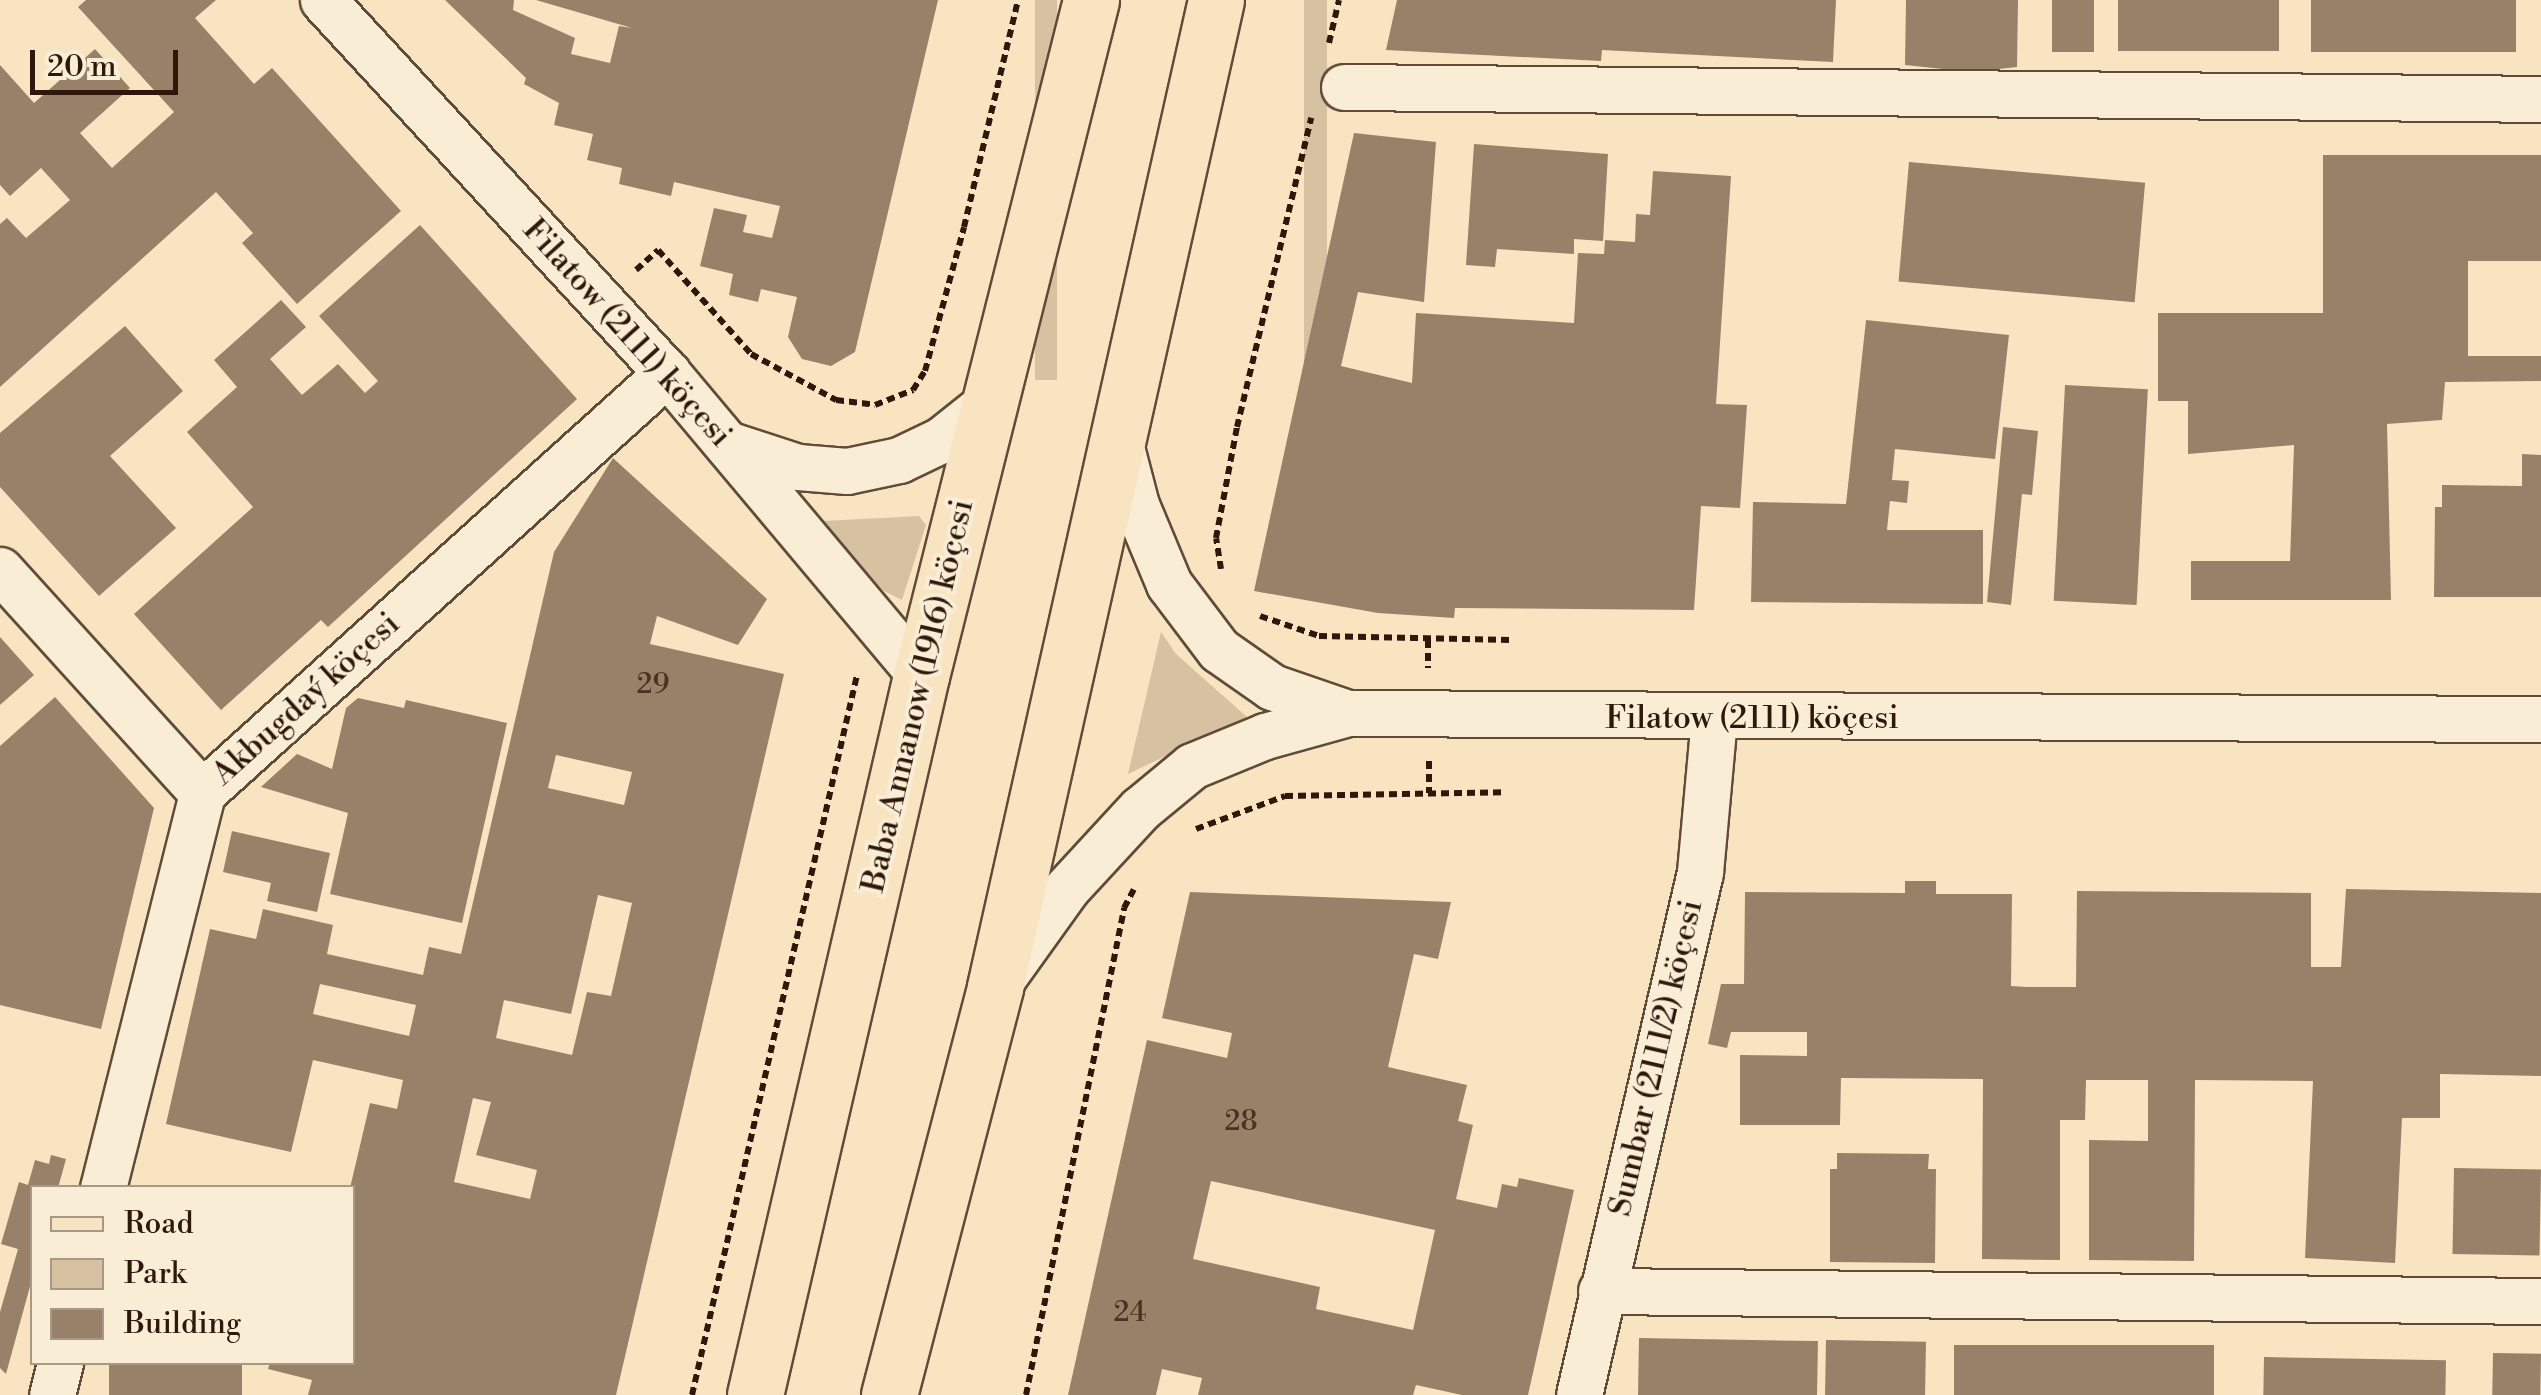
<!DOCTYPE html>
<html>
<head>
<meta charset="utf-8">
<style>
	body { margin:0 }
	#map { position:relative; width:2541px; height:1395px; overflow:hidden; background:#f8e4c0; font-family:"Libre Bodoni",serif }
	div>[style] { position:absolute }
	.green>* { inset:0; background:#d6c1a1; transform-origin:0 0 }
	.building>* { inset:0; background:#978269; transform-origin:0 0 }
	.path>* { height:6px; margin-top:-3px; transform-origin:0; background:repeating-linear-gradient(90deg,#2e180b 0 8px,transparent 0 13px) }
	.roads { filter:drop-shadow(2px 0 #604b38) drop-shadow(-2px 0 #604b38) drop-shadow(0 2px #604b38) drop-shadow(0 -2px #604b38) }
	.minor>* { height:45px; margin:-22.5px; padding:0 22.5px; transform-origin:22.5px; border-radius:22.5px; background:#faedd6 }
	.primary>* { height:55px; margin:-27.5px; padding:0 27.5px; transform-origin:27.5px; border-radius:27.5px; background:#f8e4c0 }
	span { translate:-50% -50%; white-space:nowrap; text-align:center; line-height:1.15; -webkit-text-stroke:8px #faedd6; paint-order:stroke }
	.number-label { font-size:28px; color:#483222 }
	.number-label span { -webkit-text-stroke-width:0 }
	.street-label { font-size:32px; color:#2e180b }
	.legend { position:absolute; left:30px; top:1185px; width:325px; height:180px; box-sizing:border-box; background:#faedd6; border:2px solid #a89885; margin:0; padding:12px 18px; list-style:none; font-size:30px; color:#2e180b }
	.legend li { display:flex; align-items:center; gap:20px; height:50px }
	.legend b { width:50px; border:2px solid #a89885 }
	.scale { position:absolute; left:30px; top:50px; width:148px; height:45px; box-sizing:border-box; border:5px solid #2e180b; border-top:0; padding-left:12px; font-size:30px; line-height:35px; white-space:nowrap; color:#2e180b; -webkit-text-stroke:8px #faedd6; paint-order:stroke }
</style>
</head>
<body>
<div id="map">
	<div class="green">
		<i style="left:1035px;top:0;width:22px;height:380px"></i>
		<i style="left:1304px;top:0;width:23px;height:444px"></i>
		<i style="clip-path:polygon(919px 516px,926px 525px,902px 600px,884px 591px,820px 527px,824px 521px)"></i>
		<i style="clip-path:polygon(1161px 632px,1176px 654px,1247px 717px,1128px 774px)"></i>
	</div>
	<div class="building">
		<i style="clip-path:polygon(86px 0,216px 0,195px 18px,254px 84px,272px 68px,401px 211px,297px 304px,242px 243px,253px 233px,216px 192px,0 387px,0 224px,7px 218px,26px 238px,70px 200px,41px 168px,10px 196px,0 185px,0 65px,34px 103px,95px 49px,130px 88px,80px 133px,112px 168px,174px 112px,78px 7px)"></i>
		<i style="clip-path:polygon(445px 0,514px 0,513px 10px,575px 38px,571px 54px,610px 63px,619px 26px,632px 28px,536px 0,938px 0,855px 352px,831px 366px,802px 359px,788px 337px,797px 297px,761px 289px,758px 302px,729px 295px,733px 274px,700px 266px,714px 208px,747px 215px,743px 232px,772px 238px,780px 206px,674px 182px,671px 196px,619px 184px,622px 168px,587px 160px,593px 134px,554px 125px,559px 103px,524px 84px,526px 78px)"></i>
		<i style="clip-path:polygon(1397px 0,1836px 0,1833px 62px,1602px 50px,1601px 61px,1386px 50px)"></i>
		<i style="clip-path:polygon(1906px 0,2018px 0,2017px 67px,1972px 72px,1905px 65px)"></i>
		<i style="left:2052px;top:0;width:42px;height:52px"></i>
		<i style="left:2118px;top:0;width:161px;height:51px"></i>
		<i style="left:2311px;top:0;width:205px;height:52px"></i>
		<i style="clip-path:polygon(1354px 133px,1436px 142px,1424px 302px,1358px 292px,1341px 366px,1412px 383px,1416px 313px,1574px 323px,1578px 253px,1604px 254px,1605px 240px,1635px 242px,1636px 214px,1650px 215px,1653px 171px,1731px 176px,1716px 404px,1747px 405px,1740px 508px,1701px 506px,1694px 610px,1455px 608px,1454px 618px,1378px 613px,1254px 591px)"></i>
		<i style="clip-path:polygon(1474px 144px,1608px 154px,1603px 241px,1574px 239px,1574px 254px,1497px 249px,1495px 267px,1466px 265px)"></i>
		<i style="clip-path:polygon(2323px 155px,2541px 155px,2541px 261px,2468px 261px,2468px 356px,2541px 356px,2541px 381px,2445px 382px,2442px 420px,2387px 424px,2391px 600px,2191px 600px,2191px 561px,2290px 561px,2294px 445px,2188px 454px,2188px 401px,2158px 401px,2158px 313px,2323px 313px)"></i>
		<i style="left:1909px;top:162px;width:237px;height:120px;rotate:5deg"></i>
		<i style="clip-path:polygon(420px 225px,577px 399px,328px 627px,321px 620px,221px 710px,134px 614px,253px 507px,187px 432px,237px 387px,214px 360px,281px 300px,306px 327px,270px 359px,302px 395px,338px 364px,365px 393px,378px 381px,319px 316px)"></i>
		<i style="clip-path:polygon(1866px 320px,2009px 335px,1995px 459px,1895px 449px,1892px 480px,1909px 481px,1907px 503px,1890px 501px,1887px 530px,1983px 530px,1983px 604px,1751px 602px,1753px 502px,1846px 504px)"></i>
		<i style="clip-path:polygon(125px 326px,183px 391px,110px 456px,176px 528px,99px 596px,0 487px,0 433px)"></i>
		<i style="left:2065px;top:385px;width:83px;height:216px;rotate:3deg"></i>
		<i style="clip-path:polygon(2003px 427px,2038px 431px,2032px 495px,2022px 494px,2011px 605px,1987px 602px)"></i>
		<i style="clip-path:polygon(2522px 454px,2541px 455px,2541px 597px,2434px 597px,2435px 507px,2442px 507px,2442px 485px,2522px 486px)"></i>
		<i style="clip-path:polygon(evenodd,613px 458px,767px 599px,738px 645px,657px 616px,650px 644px,784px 674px,616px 1395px,308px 1395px,312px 1380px,268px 1369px,270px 1362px,352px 1362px,350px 1188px,370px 1103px,397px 1109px,403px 1080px,313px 1060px,291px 1152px,166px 1124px,210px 929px,256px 939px,263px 909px,333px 925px,327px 954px,423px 975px,429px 947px,461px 954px,554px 552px,613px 458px,556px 755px,632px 772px,624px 805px,548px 788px,556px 755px,613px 458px,598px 895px,632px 903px,611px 996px,587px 992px,572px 1055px,496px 1038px,504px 1000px,571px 1014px,598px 895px,613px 458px,320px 984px,416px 1005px,409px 1036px,313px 1014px,320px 984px,613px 458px,473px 1098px,491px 1102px,476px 1155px,537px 1170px,530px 1199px,454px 1182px,473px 1098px)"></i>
		<i style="clip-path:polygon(0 637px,34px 675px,0 705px)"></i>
		<i style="clip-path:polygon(55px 697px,154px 808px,101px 1029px,0 1005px,0 746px)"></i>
		<i style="clip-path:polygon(358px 698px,404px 708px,406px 700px,507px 723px,462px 923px,330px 894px,348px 813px,261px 787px,297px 754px,332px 769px,346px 708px)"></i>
		<i style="clip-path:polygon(232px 831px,330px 853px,317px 912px,267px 901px,271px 883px,223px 872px)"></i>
		<i style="clip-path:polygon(1905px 881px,1936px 881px,1936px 894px,2012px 894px,2011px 986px,2027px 987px,2076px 987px,2077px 891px,2311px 893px,2311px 967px,2341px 967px,2346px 889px,2541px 893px,2541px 1076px,2440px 1074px,2440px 1118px,2402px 1118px,2395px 1263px,2305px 1258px,2313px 1081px,2195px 1080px,2194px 1261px,2089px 1260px,2089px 1140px,2148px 1141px,2148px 1080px,2086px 1080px,2085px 1120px,2060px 1120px,2060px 1260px,1982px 1259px,1983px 1079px,1841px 1078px,1840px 1125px,1740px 1125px,1740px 1055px,1807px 1056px,1807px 1032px,1731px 1032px,1727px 1048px,1708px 1044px,1721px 984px,1744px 984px,1745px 892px,1905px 893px)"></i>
		<i style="clip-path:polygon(evenodd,1190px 892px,1451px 902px,1438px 959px,1414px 954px,1388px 1067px,1467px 1085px,1458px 1121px,1473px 1125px,1456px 1199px,1497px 1208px,1502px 1184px,1517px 1187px,1519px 1178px,1574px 1190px,1528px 1395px,1462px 1395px,1416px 1385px,1413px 1395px,1198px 1395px,1202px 1378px,1162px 1369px,1156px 1395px,1068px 1395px,1147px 1040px,1227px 1058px,1232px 1033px,1162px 1018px,1190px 892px,1211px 1181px,1435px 1230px,1413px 1330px,1316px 1309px,1320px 1287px,1193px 1259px,1211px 1181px)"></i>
		<i style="clip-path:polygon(1837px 1153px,1929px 1154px,1928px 1169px,1936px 1169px,1935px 1263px,1830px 1262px,1830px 1169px,1837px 1169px)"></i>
		<i style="clip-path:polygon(51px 1155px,66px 1159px,58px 1188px,32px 1188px,32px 1279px,6px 1374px,0 1368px,0 1312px,18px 1249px,1px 1244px,19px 1182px,28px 1185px,35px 1160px,49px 1164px)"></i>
		<i style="left:2454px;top:1168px;width:87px;height:86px;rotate:1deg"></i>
		<i style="left:1639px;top:1338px;width:179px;height:57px;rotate:1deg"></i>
		<i style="left:1826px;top:1340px;width:100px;height:55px;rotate:1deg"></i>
		<i style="left:1954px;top:1345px;width:260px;height:50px"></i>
		<i style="left:2493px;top:1353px;width:48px;height:42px;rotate:1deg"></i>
		<i style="left:2264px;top:1357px;width:182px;height:38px;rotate:1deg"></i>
		<i style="left:109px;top:1362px;width:133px;height:34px"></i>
	</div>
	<div class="path">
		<i style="left:1329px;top:43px;width:44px;rotate:-76.9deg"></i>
		<i style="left:636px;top:270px;width:30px;rotate:-42deg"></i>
		<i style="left:658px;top:250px;width:140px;rotate:48.2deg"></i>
		<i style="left:751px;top:354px;width:97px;rotate:28.4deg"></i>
		<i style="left:836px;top:400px;width:39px;rotate:7deg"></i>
		<i style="left:875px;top:405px;width:41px;rotate:-21.5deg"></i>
		<i style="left:913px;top:390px;width:22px;rotate:-58deg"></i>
		<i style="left:925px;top:371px;width:149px;rotate:-74.8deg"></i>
		<i style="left:964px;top:227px;width:233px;rotate:-76.6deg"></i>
		<i style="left:1221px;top:569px;width:31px;rotate:-99deg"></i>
		<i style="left:1216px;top:538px;width:113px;rotate:-79.3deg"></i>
		<i style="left:1237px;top:427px;width:318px;rotate:-76.5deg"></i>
		<i style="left:1260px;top:616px;width:62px;rotate:18.7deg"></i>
		<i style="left:1319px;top:636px;width:192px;rotate:1.2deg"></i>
		<i style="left:1428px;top:640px;width:28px;rotate:90deg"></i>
		<i style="left:1429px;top:761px;width:32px;rotate:90deg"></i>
		<i style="left:1196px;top:829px;width:95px;rotate:-20.3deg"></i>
		<i style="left:1285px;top:796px;width:221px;rotate:-1deg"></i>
		<i style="left:692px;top:1395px;width:739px;rotate:-77.09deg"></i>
		<i style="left:1026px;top:1395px;width:497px;rotate:-78.6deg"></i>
		<i style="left:1124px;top:908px;width:21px;rotate:-62deg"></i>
	</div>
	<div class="roads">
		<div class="minor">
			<i style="left:323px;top:0;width:507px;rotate:47.32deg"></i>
			<i style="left:667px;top:373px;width:395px;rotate:50deg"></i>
			<i style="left:1344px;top:87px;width:1197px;rotate:0.57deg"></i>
			<i style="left:1118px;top:436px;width:71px;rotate:75.4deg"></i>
			<i style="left:1136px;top:505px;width:86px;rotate:67.3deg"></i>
			<i style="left:1169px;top:584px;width:83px;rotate:52.9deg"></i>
			<i style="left:1219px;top:650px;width:65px;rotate:34.9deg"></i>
			<i style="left:1272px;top:687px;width:80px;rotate:18.9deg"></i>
			<i style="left:1348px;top:713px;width:1193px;rotate:0.29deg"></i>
			<i style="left:727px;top:444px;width:75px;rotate:17.9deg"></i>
			<i style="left:798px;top:467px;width:49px;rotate:4.7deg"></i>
			<i style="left:847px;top:471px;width:53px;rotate:-11.9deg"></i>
			<i style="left:899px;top:460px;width:47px;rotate:-25.5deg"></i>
			<i style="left:941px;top:440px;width:63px;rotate:-38.5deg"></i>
			<i style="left:0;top:570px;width:301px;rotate:47.8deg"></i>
			<i style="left:1001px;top:980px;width:113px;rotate:-54.3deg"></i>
			<i style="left:1067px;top:888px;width:108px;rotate:-47.3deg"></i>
			<i style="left:1140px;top:809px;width:67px;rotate:-39.6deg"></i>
			<i style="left:1192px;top:766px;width:79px;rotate:-22.3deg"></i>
			<i style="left:1265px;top:736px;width:86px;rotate:-15.5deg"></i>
			<i style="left:103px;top:1188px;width:407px;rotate:-75.9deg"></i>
			<i style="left:202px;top:793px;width:627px;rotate:-42.09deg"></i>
			<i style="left:1601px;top:1291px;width:940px;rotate:0.61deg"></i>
			<i style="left:52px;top:1395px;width:34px;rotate:-76deg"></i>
			<i style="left:1579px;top:1395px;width:537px;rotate:-76.97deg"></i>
			<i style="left:1700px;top:872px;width:154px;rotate:-84.8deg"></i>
		</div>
		<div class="primary">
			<i style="left:755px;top:1395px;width:738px;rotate:-77deg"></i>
			<i style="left:921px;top:676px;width:697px;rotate:-75.88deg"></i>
			<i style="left:889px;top:1395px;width:422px;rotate:-75.4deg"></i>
			<i style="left:995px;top:987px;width:1011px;rotate:-77.38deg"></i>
		</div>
	</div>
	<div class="number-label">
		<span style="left:653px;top:685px">29</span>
		<span style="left:1241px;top:1122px">28</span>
		<span style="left:1130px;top:1313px">24</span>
	</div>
	<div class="street-label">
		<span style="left:627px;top:333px;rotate:48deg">Filatow (2111) köçesi</span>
		<span style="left:918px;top:696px;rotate:-77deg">Baba Annanow (1916) köçesi</span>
		<span style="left:306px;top:699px;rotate:-42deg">Akbugdaý köçesi</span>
		<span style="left:1752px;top:718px">Filatow (2111) köçesi</span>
		<span style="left:1656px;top:1058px;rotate:-77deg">Sumbar (2111/2) köçesi</span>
	</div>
	<ul class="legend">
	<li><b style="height:12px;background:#f8e4c0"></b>Road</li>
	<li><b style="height:28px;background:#d6c1a1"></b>Park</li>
	<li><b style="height:28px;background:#978269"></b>Building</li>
	</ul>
	<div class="scale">20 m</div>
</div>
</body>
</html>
